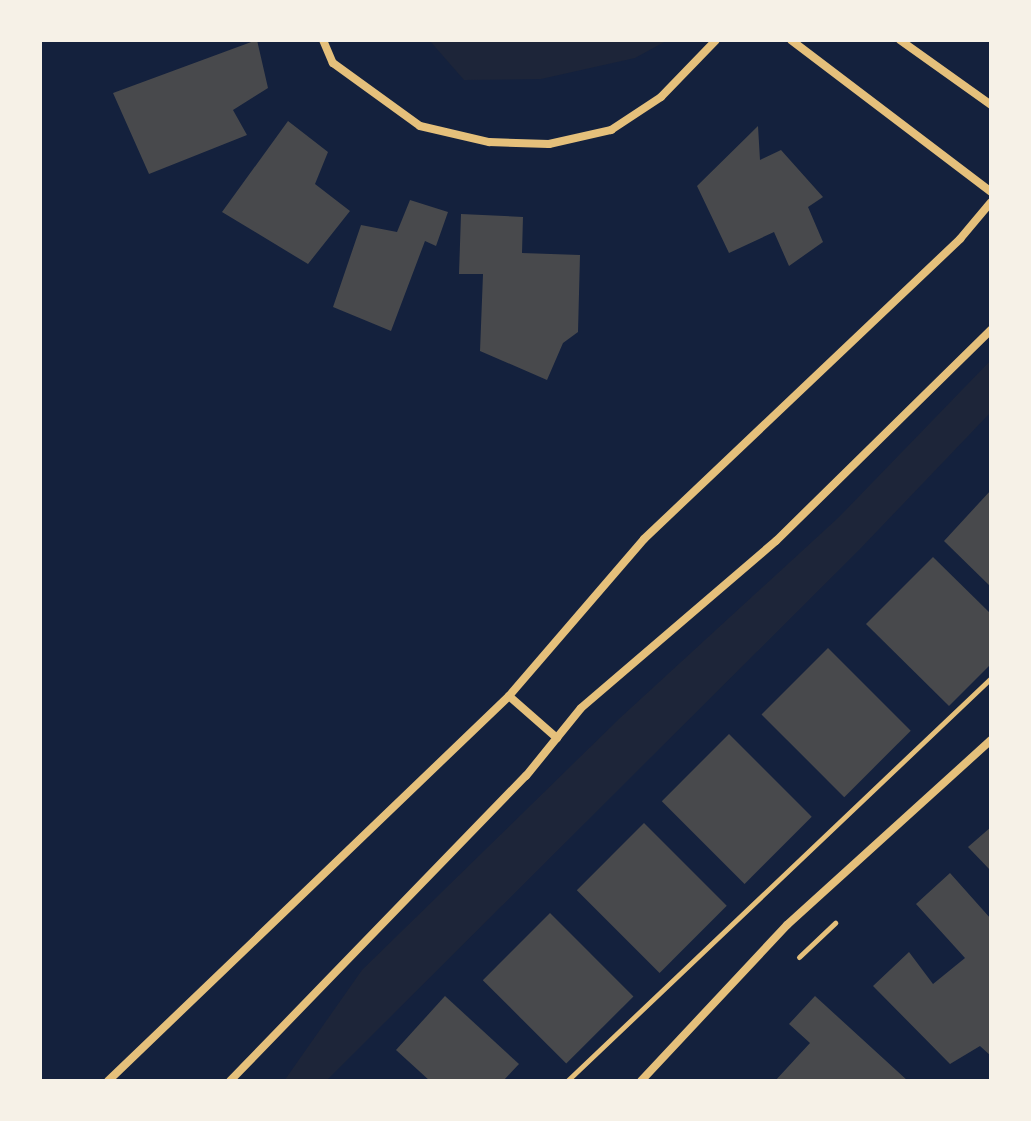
<!DOCTYPE html>
<html>
<head>
<meta charset="utf-8">
<style>
	body { margin:0 }
	#map { position:relative; width:1031px; height:1121px; overflow:hidden; background:#14213d; font-family:Commissioner,sans-serif }
	div>[style] { position:absolute }
	.green>* { inset:0; background:#1d2539 }
	.building>* { inset:0; background:#48494c; transform-origin:0 0 }
	.path>* { height:5px; margin:-2.5px; padding:0 2.5px; transform-origin:2.5px; border-radius:2.5px; background:#e5c07b }
	.minor>* { height:8px; margin:-4px; padding:0 4px; transform-origin:4px; border-radius:4px; background:#e5c07b }
	span { translate:-50% -50%; white-space:nowrap; text-align:center; line-height:1.15; -webkit-text-stroke:7px #f6f1e7; paint-order:stroke }
	.frame { position:absolute; inset:0; border:42px solid #f6f1e7; pointer-events:none }
</style>
</head>
<body>
<div id="map">
	<div class="green">
		<i style="clip-path:polygon(429px 40px,668px 40px,635px 58px,541px 79px,464px 80px)"></i>
		<i style="clip-path:polygon(991px 360px,991px 412px,860px 549px,326px 1081px,284px 1081px,362px 970px,620px 718px,839px 517px)"></i>
	</div>
	<div class="building">
		<i style="clip-path:polygon(257px 40px,268px 88px,233px 110px,247px 135px,149px 174px,113px 93px)"></i>
		<i style="clip-path:polygon(288px 121px,328px 152px,315px 184px,350px 211px,308px 264px,222px 212px)"></i>
		<i style="clip-path:polygon(758px 126px,760px 160px,781px 150px,823px 197px,808px 207px,823px 242px,789px 266px,774px 232px,729px 253px,697px 186px)"></i>
		<i style="clip-path:polygon(410px 200px,448px 212px,436px 246px,425px 241px,391px 331px,333px 307px,361px 225px,397px 232px)"></i>
		<i style="clip-path:polygon(461px 214px,523px 217px,522px 253px,580px 255px,578px 332px,563px 343px,547px 380px,480px 351px,483px 274px,459px 274px)"></i>
		<i style="clip-path:polygon(991px 490px,991px 587px,944px 541px)"></i>
		<i style="clip-path:polygon(933px 557px,991px 614px,991px 664px,949px 706px,866px 624px)"></i>
		<i style="left:828px;top:648px;width:117px;height:94px;rotate:45deg"></i>
		<i style="left:729px;top:734px;width:117px;height:95px;rotate:45deg"></i>
		<i style="left:644px;top:823px;width:117px;height:95px;rotate:45deg"></i>
		<i style="clip-path:polygon(991px 827px,991px 871px,968px 847px)"></i>
		<i style="clip-path:polygon(950px 873px,991px 919px,991px 1056px,980px 1046px,950px 1064px,873px 986px,909px 952px,933px 984px,965px 958px,916px 904px)"></i>
		<i style="left:550px;top:913px;width:118px;height:95px;rotate:45deg"></i>
		<i style="clip-path:polygon(445px 996px,519px 1064px,503px 1081px,430px 1081px,396px 1050px)"></i>
		<i style="clip-path:polygon(815px 996px,908px 1081px,775px 1081px,810px 1043px,789px 1024px)"></i>
	</div>
	<div class="path">
		<i style="left:799px;top:957px;width:50px;rotate:-43.4deg"></i>
		<i style="left:567px;top:1081px;width:585px;rotate:-43.55deg"></i>
	</div>
	<div class="minor">
		<i style="left:323px;top:40px;width:25px;rotate:67deg"></i>
		<i style="left:333px;top:63px;width:107px;rotate:35.9deg"></i>
		<i style="left:420px;top:126px;width:71px;rotate:13.1deg"></i>
		<i style="left:489px;top:142px;width:60px;rotate:1.9deg"></i>
		<i style="left:549px;top:144px;width:64px;rotate:-12.7deg"></i>
		<i style="left:611px;top:130px;width:60px;rotate:-33.4deg"></i>
		<i style="left:661px;top:97px;width:79px;rotate:-46deg"></i>
		<i style="left:791px;top:40px;width:251px;rotate:37.2deg"></i>
		<i style="left:900px;top:40px;width:112px;rotate:35.5deg"></i>
		<i style="left:509px;top:696px;width:64px;rotate:41.2deg"></i>
		<i style="left:108px;top:1081px;width:556px;rotate:-43.83deg"></i>
		<i style="left:509px;top:696px;width:207px;rotate:-49.3deg"></i>
		<i style="left:644px;top:539px;width:436px;rotate:-43.5deg"></i>
		<i style="left:960px;top:239px;width:48px;rotate:-50deg"></i>
		<i style="left:230px;top:1081px;width:425px;rotate:-45.9deg"></i>
		<i style="left:526px;top:776px;width:87px;rotate:-51deg"></i>
		<i style="left:581px;top:708px;width:257px;rotate:-40.6deg"></i>
		<i style="left:776px;top:541px;width:301px;rotate:-44.5deg"></i>
		<i style="left:641px;top:1081px;width:214px;rotate:-46.9deg"></i>
		<i style="left:787px;top:925px;width:275px;rotate:-42.2deg"></i>
	</div>
	<div class="frame"></div>
</div>
</body>
</html>
